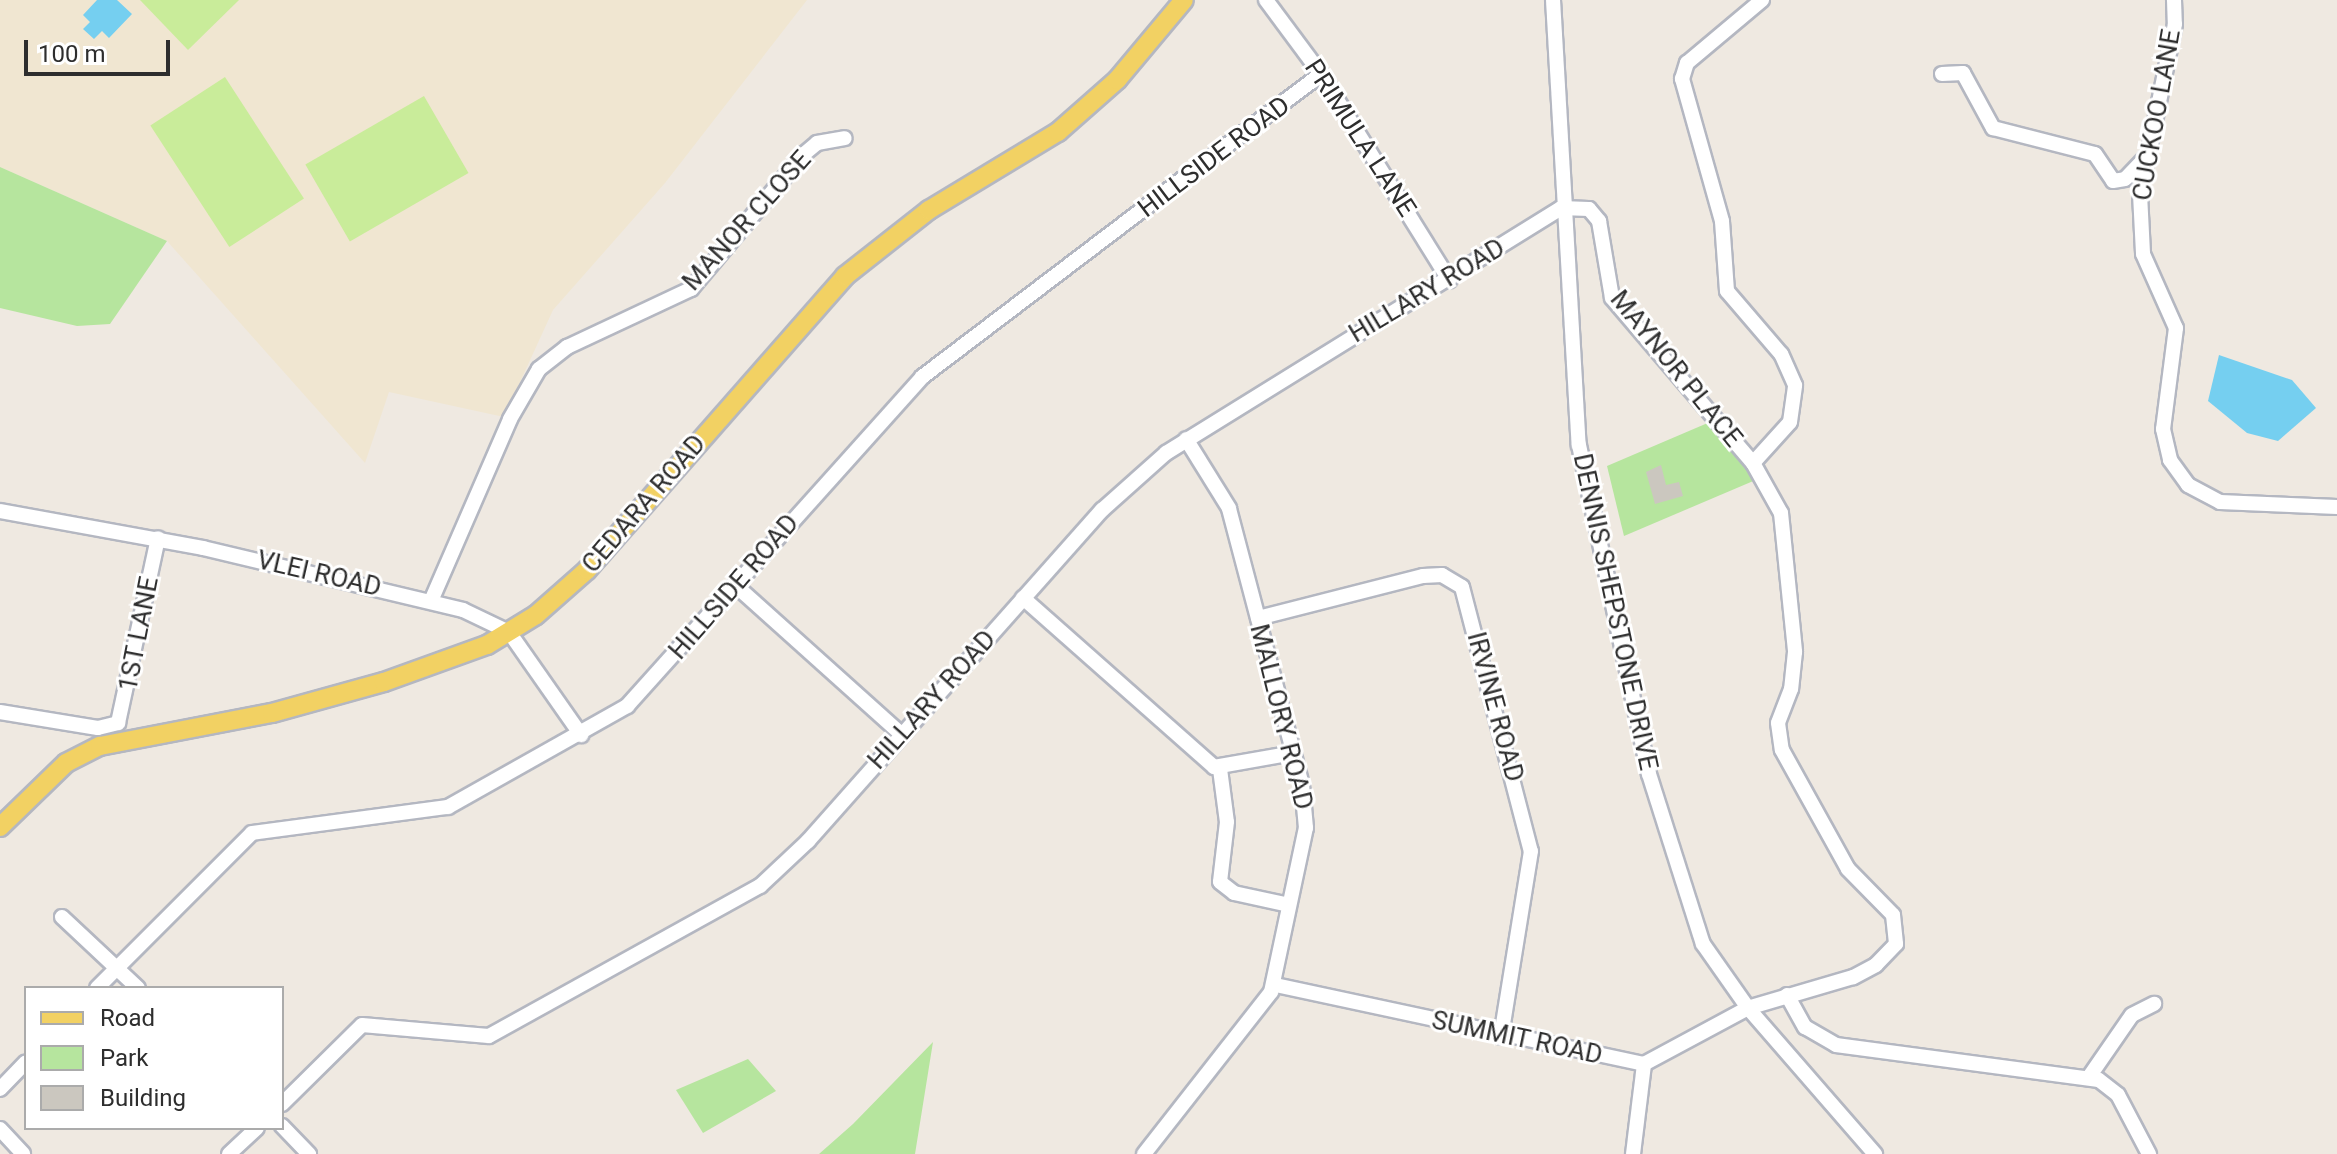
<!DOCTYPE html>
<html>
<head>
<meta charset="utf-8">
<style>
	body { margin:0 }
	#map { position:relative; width:2337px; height:1154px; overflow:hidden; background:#efe9e1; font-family:Roboto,sans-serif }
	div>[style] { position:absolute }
	.education>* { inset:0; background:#f0e6d1 }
	.green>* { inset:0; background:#b6e59e }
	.pitch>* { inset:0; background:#c9ec9a; transform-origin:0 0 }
	.water>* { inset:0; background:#75cff0 }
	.building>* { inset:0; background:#cbc7bf }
	.roads { filter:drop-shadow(2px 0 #b4b7c1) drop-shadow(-2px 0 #b4b7c1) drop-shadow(0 2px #b4b7c1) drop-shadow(0 -2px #b4b7c1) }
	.minor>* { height:14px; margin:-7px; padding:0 7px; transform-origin:7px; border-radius:7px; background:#fff }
	.major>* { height:18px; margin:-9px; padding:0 9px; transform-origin:9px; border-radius:9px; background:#f2d163 }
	span { translate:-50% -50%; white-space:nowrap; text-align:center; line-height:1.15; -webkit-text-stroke:6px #fff; paint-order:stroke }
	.street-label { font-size:26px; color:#2e2e2e }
	.legend { position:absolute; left:24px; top:986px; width:260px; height:144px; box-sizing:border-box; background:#fff; border:2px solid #ababab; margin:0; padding:10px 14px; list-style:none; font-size:24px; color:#2e2e2e }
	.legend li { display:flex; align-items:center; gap:16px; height:40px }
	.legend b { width:40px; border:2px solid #ababab }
	.scale { position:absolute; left:24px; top:40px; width:146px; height:36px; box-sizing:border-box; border:4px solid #2e2e2e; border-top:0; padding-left:10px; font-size:24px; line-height:28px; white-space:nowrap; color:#2e2e2e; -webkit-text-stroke:6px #fff; paint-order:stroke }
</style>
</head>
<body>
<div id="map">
	<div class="education">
		<i style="clip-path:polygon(0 0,807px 0,665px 183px,553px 310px,504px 417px,389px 392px,365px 463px,167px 241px,0 167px)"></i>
	</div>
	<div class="green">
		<i style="clip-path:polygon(0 167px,167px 241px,110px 324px,77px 326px,0 308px)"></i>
		<i style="clip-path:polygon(1710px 422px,1758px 479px,1624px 536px,1607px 466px)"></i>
		<i style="clip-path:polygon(933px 1042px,915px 1154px,819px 1154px,853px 1124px)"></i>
		<i style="clip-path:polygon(748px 1059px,776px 1091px,703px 1133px,676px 1090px)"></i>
	</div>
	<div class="pitch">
		<i style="clip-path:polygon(140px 0,239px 0,188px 50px)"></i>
		<i style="left:225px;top:77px;width:145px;height:89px;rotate:57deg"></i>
		<i style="left:424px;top:96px;width:89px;height:137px;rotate:60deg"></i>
	</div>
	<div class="water">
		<i style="clip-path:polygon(97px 0,117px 0,132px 14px,109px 38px,102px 31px,94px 39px,83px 29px,90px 22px,83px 15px)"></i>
		<i style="clip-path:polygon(2219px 355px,2292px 380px,2316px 408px,2278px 441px,2247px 433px,2208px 401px)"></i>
	</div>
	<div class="building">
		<i style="clip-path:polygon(1661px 465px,1666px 485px,1679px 482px,1683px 496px,1655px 504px,1646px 472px)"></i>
	</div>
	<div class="roads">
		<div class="minor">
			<i style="left:1266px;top:0;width:92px;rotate:53.4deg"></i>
			<i style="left:1321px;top:74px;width:243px;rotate:58.1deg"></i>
			<i style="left:1553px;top:0;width:446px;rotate:86.7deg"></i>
			<i style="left:1579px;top:445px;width:336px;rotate:78deg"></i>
			<i style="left:1649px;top:774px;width:178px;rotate:72.4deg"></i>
			<i style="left:1703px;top:944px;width:78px;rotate:54.9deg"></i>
			<i style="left:1748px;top:1008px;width:194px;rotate:49deg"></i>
			<i style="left:2174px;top:0;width:24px;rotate:88deg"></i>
			<i style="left:2175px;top:24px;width:174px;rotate:101.6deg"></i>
			<i style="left:2140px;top:194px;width:60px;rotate:87.1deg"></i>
			<i style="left:2143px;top:254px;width:81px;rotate:66deg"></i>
			<i style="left:2176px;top:328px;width:102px;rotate:97.3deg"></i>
			<i style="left:2163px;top:429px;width:32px;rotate:77deg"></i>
			<i style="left:2170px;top:460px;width:31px;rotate:54deg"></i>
			<i style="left:2188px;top:485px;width:36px;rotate:28deg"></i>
			<i style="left:2220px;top:502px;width:117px;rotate:2.4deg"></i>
			<i style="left:1942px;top:74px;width:21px;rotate:-3deg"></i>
			<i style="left:1963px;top:73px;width:63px;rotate:61.4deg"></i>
			<i style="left:1993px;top:128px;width:105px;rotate:14.3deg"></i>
			<i style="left:2095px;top:154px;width:32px;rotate:56deg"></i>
			<i style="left:2113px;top:181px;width:12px;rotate:-9deg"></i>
			<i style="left:2125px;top:179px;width:30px;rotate:-46deg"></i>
			<i style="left:1753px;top:463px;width:55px;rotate:-47.9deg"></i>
			<i style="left:1790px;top:422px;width:37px;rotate:-82deg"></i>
			<i style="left:1795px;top:385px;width:34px;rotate:-114deg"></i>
			<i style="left:1781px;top:354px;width:83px;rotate:-130.6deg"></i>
			<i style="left:1727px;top:291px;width:70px;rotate:-94.1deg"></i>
			<i style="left:1722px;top:221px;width:148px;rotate:-105.7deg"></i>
			<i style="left:1682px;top:79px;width:17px;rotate:-73deg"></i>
			<i style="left:1687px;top:63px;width:98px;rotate:-40deg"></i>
			<i style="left:0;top:511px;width:206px;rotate:10.3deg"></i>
			<i style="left:203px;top:548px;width:267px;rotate:13.4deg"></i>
			<i style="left:463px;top:610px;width:51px;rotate:25.6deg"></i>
			<i style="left:509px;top:632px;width:126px;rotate:55deg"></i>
			<i style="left:735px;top:585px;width:224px;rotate:41.9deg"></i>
			<i style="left:1023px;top:598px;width:255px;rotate:41.5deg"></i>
			<i style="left:1214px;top:767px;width:80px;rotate:-10deg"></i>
			<i style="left:431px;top:601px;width:198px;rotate:-66.5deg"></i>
			<i style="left:510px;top:419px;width:58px;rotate:-59.9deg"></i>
			<i style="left:539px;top:369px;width:36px;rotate:-38deg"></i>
			<i style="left:567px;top:347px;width:137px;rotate:-25.1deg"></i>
			<i style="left:691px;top:289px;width:176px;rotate:-50.1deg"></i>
			<i style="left:804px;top:154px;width:17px;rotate:-40deg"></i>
			<i style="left:817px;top:143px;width:28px;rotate:-10deg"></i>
			<i style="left:1258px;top:618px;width:170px;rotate:-14.3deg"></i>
			<i style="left:1423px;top:576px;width:19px;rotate:-3deg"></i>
			<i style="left:1442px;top:575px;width:23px;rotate:31deg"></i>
			<i style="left:1462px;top:587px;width:273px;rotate:75.4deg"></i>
			<i style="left:1531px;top:851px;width:188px;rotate:99.2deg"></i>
			<i style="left:0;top:712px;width:99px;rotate:9.3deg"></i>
			<i style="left:98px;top:728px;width:21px;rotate:-14deg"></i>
			<i style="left:118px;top:723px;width:189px;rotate:-77.8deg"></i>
			<i style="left:1220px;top:769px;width:53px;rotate:82.5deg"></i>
			<i style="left:1227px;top:822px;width:60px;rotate:96.7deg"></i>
			<i style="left:1220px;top:882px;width:18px;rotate:38deg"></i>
			<i style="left:1234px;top:893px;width:56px;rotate:12.3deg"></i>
			<i style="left:62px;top:917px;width:104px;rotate:43.1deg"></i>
			<i style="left:97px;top:988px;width:219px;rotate:-45deg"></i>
			<i style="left:252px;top:833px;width:198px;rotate:-7.6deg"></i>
			<i style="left:448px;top:807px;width:206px;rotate:-29.4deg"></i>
			<i style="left:627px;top:706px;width:442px;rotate:-48.1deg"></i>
			<i style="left:922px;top:377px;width:501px;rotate:-37.21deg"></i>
			<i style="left:1787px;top:995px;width:37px;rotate:61deg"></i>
			<i style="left:1805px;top:1027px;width:36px;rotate:30deg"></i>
			<i style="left:1836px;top:1045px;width:265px;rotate:7.6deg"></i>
			<i style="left:2099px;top:1080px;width:24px;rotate:38deg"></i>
			<i style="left:2118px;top:1095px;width:67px;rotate:62.3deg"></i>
			<i style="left:2089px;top:1077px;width:75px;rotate:-55.3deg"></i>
			<i style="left:2132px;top:1015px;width:25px;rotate:-27deg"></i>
			<i style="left:0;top:1089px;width:37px;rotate:-46deg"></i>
			<i style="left:282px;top:1104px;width:112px;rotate:-44.6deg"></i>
			<i style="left:362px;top:1025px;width:127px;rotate:5deg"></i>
			<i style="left:489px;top:1036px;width:310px;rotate:-29deg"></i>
			<i style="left:760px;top:886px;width:66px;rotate:-43.2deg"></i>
			<i style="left:808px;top:841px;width:443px;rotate:-48.4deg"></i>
			<i style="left:1102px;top:510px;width:86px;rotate:-41.7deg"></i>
			<i style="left:1166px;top:453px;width:465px;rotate:-31.8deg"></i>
			<i style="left:1561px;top:208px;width:28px;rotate:2deg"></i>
			<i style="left:1589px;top:209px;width:16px;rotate:50deg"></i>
			<i style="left:1599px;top:221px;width:78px;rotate:80.4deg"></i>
			<i style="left:1612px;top:298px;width:217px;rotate:49.5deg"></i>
			<i style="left:1753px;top:463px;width:57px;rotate:60.8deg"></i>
			<i style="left:1781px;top:513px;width:140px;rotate:84.2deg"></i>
			<i style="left:1795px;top:652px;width:37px;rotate:96deg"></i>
			<i style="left:1791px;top:689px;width:36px;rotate:111deg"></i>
			<i style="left:1778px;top:723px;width:27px;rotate:82deg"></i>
			<i style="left:1782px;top:750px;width:136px;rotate:61deg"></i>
			<i style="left:1848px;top:869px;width:64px;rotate:45.6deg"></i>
			<i style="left:1893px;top:915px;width:29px;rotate:84deg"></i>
			<i style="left:1896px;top:944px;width:29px;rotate:134deg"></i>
			<i style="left:1876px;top:965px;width:26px;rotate:152deg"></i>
			<i style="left:1853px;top:977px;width:109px;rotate:163.6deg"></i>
			<i style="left:1748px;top:1008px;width:118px;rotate:151.7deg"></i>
			<i style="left:1644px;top:1064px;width:378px;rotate:-167.9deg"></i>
			<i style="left:282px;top:1126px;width:39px;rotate:46deg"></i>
			<i style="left:0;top:1129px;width:34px;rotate:47deg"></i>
			<i style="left:229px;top:1154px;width:38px;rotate:-43deg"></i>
			<i style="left:1144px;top:1154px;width:206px;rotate:-51.9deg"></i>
			<i style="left:1271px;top:992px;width:168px;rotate:-78deg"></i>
			<i style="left:1306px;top:828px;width:43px;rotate:-95.3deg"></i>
			<i style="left:1302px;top:785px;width:286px;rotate:-104.8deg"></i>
			<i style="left:1229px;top:508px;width:81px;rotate:-121.9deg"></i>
			<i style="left:1633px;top:1154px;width:91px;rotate:-83deg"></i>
		</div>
		<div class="major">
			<i style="left:0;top:827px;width:92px;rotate:-44.1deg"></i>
			<i style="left:66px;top:763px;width:38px;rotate:-27deg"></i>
			<i style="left:100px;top:746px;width:175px;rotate:-10.9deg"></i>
			<i style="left:272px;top:713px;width:116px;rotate:-15.5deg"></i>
			<i style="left:384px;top:682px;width:109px;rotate:-19.8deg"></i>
			<i style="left:487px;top:645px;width:57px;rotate:-31.5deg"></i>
			<i style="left:536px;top:615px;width:68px;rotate:-41.4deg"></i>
			<i style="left:587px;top:570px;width:391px;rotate:-48.7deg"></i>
			<i style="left:845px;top:276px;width:107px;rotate:-38.2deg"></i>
			<i style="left:929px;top:210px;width:151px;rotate:-31.2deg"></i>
			<i style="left:1058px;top:132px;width:79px;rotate:-41.4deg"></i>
			<i style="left:1117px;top:80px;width:104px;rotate:-50.1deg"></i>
		</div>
	</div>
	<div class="street-label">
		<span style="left:2157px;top:115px;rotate:-80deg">CUCKOO LANE</span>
		<span style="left:1360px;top:138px;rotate:57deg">PRIMULA LANE</span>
		<span style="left:1214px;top:157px;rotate:-37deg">HILLSIDE ROAD</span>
		<span style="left:747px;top:221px;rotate:-48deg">MANOR CLOSE</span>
		<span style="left:1427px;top:291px;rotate:-31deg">HILLARY ROAD</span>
		<span style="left:1676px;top:369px;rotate:51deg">MAYNOR PLACE</span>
		<span style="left:644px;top:504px;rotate:-49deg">CEDARA ROAD</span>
		<span style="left:319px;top:574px;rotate:13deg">VLEI ROAD</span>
		<span style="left:734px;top:587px;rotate:-49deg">HILLSIDE ROAD</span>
		<span style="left:1615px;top:612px;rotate:78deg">DENNIS SHEPSTONE DRIVE</span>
		<span style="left:139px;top:634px;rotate:-79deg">1ST LANE</span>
		<span style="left:932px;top:700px;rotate:-48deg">HILLARY ROAD</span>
		<span style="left:1495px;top:707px;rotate:75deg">IRVINE ROAD</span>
		<span style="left:1281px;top:717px;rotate:76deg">MALLORY ROAD</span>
		<span style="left:1517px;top:1038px;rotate:12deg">SUMMIT ROAD</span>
	</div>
	<ul class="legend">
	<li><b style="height:10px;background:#f2d163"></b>Road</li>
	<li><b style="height:22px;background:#b6e59e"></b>Park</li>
	<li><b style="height:22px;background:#cbc7bf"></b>Building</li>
	</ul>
	<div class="scale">100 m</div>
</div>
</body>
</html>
